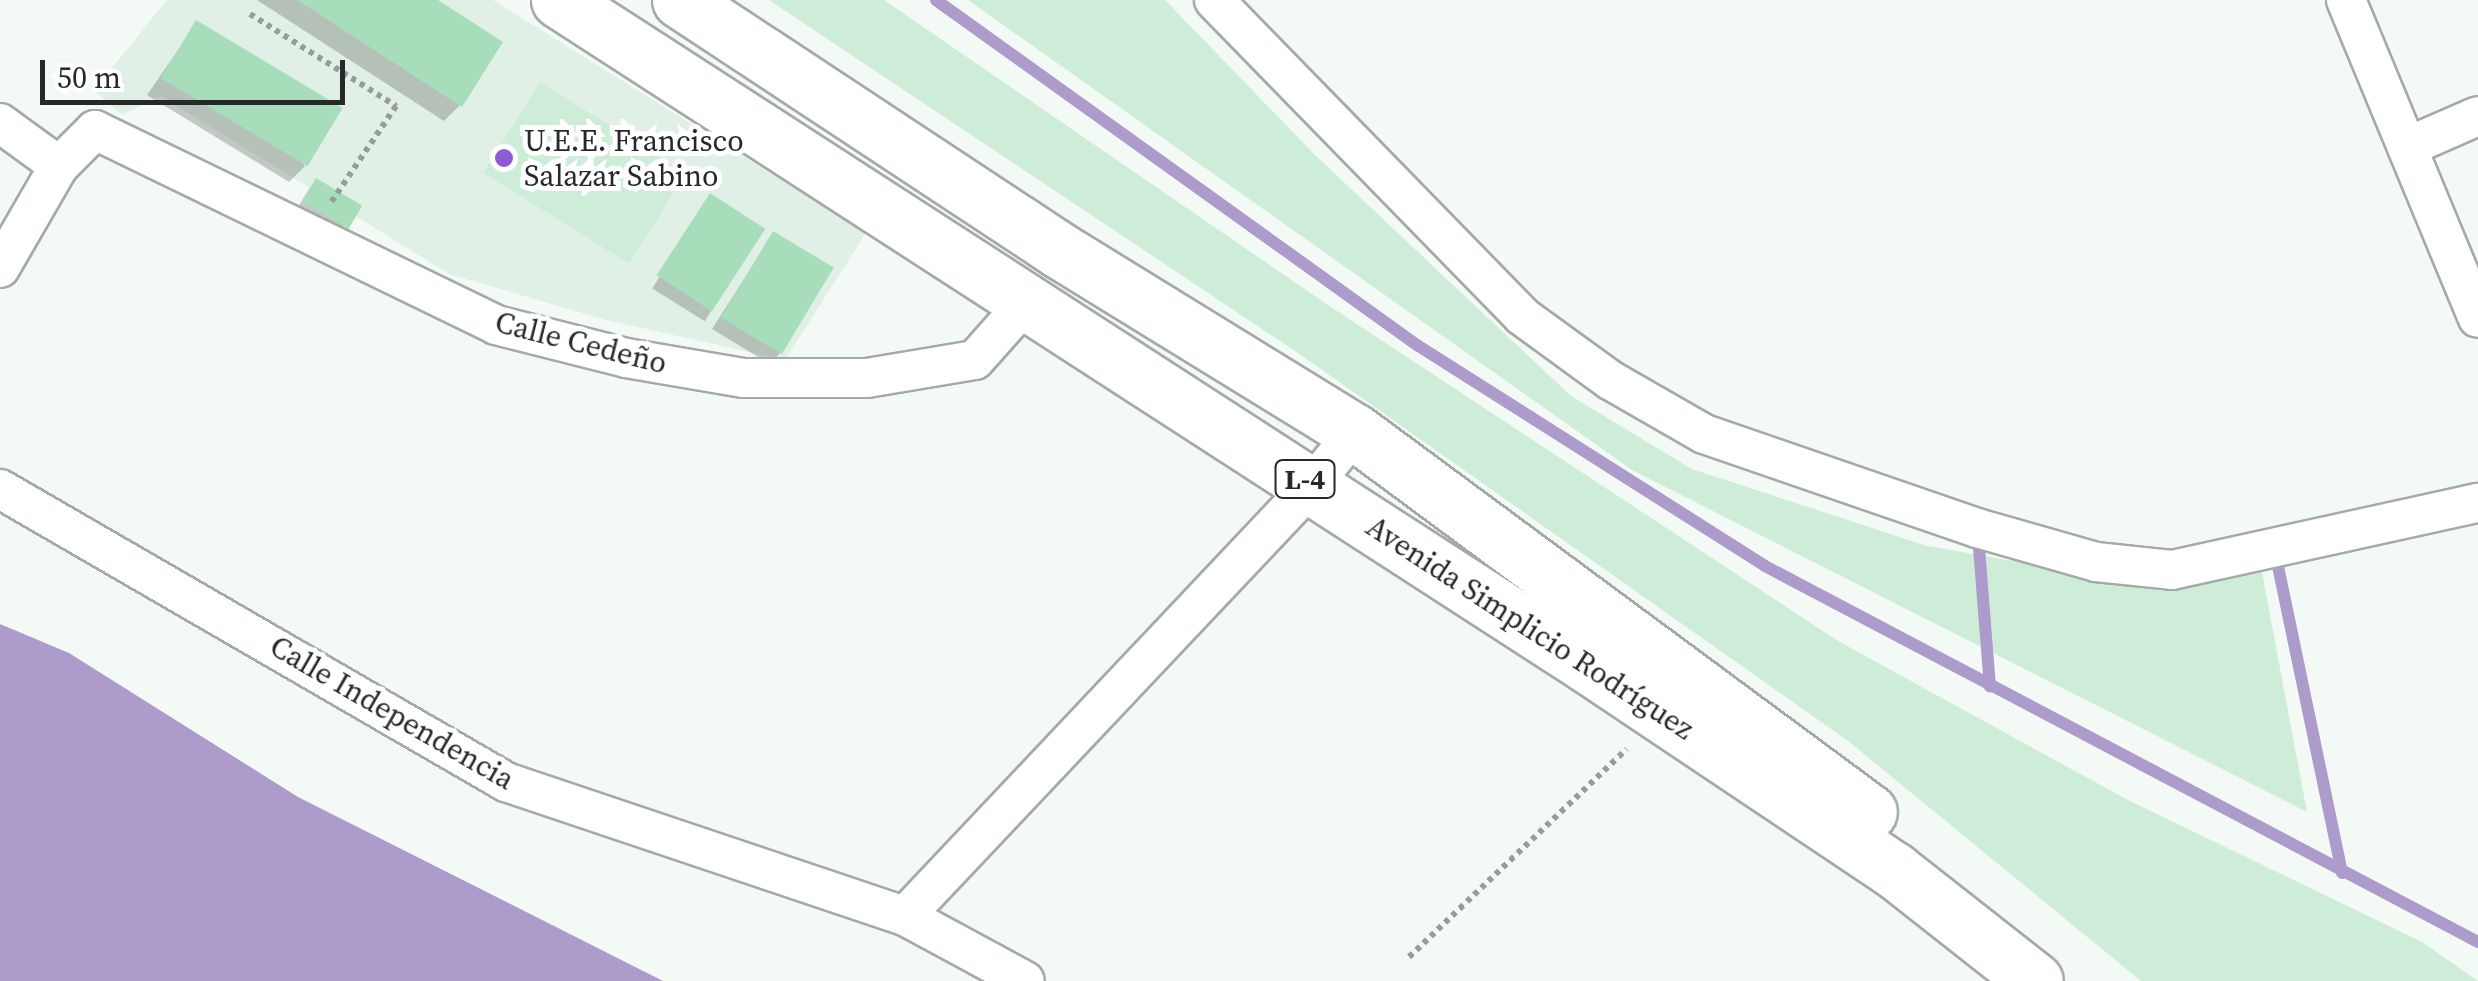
<!DOCTYPE html>
<html>
<head>
<meta charset="utf-8">
<style>
	body { margin:0 }
	#map { position:relative; width:2478px; height:981px; overflow:hidden; background:#f3faf5; font-family:"Source Serif 4",serif }
	div>[style] { position:absolute }
	.built>* { inset:0; background:#e1f0e6 }
	.green>* { inset:0; background:#ceedd9; transform-origin:0 0 }
	.water>* { inset:0; background:#ac9bcb }
	.shadow>* { inset:0; background:#0003; transform-origin:0 0 }
	.stream>* { height:12px; margin:-6px; padding:0 6px; transform-origin:6px; border-radius:6px; background:#ac9bcb }
	.building>* { inset:0; background:#a8ddbc; transform-origin:0 0 }
	.path>* { height:6px; margin-top:-3px; transform-origin:0; background:repeating-linear-gradient(90deg,#989d99 0 5px,transparent 0 10px) }
	.roads { filter:drop-shadow(2px 0 #a4aaa6) drop-shadow(-2px 0 #a4aaa6) drop-shadow(0 2px #a4aaa6) drop-shadow(0 -2px #a4aaa6) }
	.street>* { height:38px; margin:-19px; padding:0 19px; transform-origin:19px; border-radius:19px; background:#fff }
	.primary>* { height:55px; margin:-27.5px; padding:0 27.5px; transform-origin:27.5px; border-radius:27.5px; background:#fff }
	.dots>* { width:28px; height:28px; translate:-50% -50%; box-sizing:border-box; border:5px solid #fff; border-radius:50% }
	span { translate:-50% -50%; white-space:nowrap; text-align:center; line-height:1.15; -webkit-text-stroke:10px #fff; paint-order:stroke }
	.shield-label span { padding:2px 8px; background:#fff; border:2px solid; border-radius:8px; -webkit-text-stroke-width:0 }
	.shield-label { font-size:28px; color:#262927; font-weight:700 }
	.poi-label { font-size:30px; color:#262927 }
	.left { translate:0 -50%; text-align:left }
	.street-label { font-size:30px; color:#262927 }
	.scale { position:absolute; left:40px; top:60px; width:305px; height:45px; box-sizing:border-box; border:5px solid #262927; border-top:0; padding-left:12px; font-size:30px; line-height:35px; white-space:nowrap; color:#262927; -webkit-text-stroke:8px #fff; paint-order:stroke }
</style>
</head>
<body>
<div id="map">
	<div class="built">
		<i style="clip-path:polygon(167px 0,493px 0,866px 233px,785px 360px,602px 319px,449px 274px,161px 96px,122px 115px,94px 90px)"></i>
	</div>
	<div class="green">
		<i style="clip-path:polygon(769px 0,884px 0,1328px 305px,1838px 641px,2126px 799px,2422px 942px,2478px 981px,2141px 981px,1848px 741px,1298px 353px)"></i>
		<i style="clip-path:polygon(968px 0,1165px 0,1315px 155px,1571px 396px,1692px 469px,1927px 546px,2148px 584px,2262px 572px,2307px 812px,1632px 470px)"></i>
		<i style="left:540px;top:82px;width:172px;height:107px;rotate:32deg"></i>
	</div>
	<div class="water">
		<i style="clip-path:polygon(0 624px,69px 653px,298px 797px,663px 981px,0 981px)"></i>
	</div>
	<div class="shadow">
		<i style="clip-path:polygon(257px 0,433px 0,460px 105px,444px 121px)"></i>
		<i style="clip-path:polygon(197px 23px,305px 166px,289px 182px,147px 95px)"></i>
		<i style="clip-path:polygon(311px 186px,345px 228px,341px 233px,298px 207px)"></i>
		<i style="left:710px;top:196px;width:62px;height:109px;rotate:32deg"></i>
		<i style="clip-path:polygon(773px 234px,780px 353px,770px 364px,712px 329px)"></i>
	</div>
	<div class="stream">
		<i style="left:936px;top:0;width:592px;rotate:35.65deg"></i>
		<i style="left:1417px;top:345px;width:412px;rotate:32.4deg"></i>
		<i style="left:1765px;top:566px;width:806px;rotate:27.8deg"></i>
		<i style="left:1978px;top:535px;width:152px;rotate:85.5deg"></i>
		<i style="left:2275px;top:552px;width:328px;rotate:78.2deg"></i>
	</div>
	<div class="building">
		<i style="clip-path:polygon(297px 0,438px 0,503px 42px,462px 107px)"></i>
		<i style="left:196px;top:20px;width:171px;height:68px;rotate:31deg"></i>
		<i style="left:316px;top:178px;width:54px;height:27px;rotate:31deg"></i>
		<i style="left:710px;top:193px;width:66px;height:98px;rotate:33deg"></i>
		<i style="left:773px;top:231px;width:71px;height:101px;rotate:31deg"></i>
	</div>
	<div class="path">
		<i style="left:250px;top:14px;width:173px;rotate:32.2deg"></i>
		<i style="left:396px;top:106px;width:118px;rotate:124deg"></i>
		<i style="left:1409px;top:957px;width:301px;rotate:-43.7deg"></i>
	</div>
	<div class="roads">
		<div class="street">
			<i style="left:1214px;top:0;width:441px;rotate:45.7deg"></i>
			<i style="left:1522px;top:316px;width:109px;rotate:36deg"></i>
			<i style="left:1610px;top:380px;width:108px;rotate:29.9deg"></i>
			<i style="left:1704px;top:434px;width:289px;rotate:19deg"></i>
			<i style="left:1977px;top:528px;width:124px;rotate:15.9deg"></i>
			<i style="left:2096px;top:562px;width:76px;rotate:6deg"></i>
			<i style="left:2172px;top:570px;width:313px;rotate:-12.4deg"></i>
			<i style="left:2346px;top:0;width:344px;rotate:67.5deg"></i>
			<i style="left:0;top:123px;width:73px;rotate:36.1deg"></i>
			<i style="left:2407px;top:147px;width:77px;rotate:-23.6deg"></i>
			<i style="left:0;top:268px;width:118px;rotate:-60deg"></i>
			<i style="left:59px;top:166px;width:51px;rotate:-45deg"></i>
			<i style="left:95px;top:130px;width:446px;rotate:25.9deg"></i>
			<i style="left:496px;top:325px;width:134px;rotate:14.2deg"></i>
			<i style="left:626px;top:358px;width:119px;rotate:9.7deg"></i>
			<i style="left:743px;top:378px;width:124px"></i>
			<i style="left:867px;top:378px;width:109px;rotate:-9.5deg"></i>
			<i style="left:975px;top:360px;width:72px;rotate:-48.4deg"></i>
			<i style="left:0;top:489px;width:585px;rotate:30.07deg"></i>
			<i style="left:506px;top:782px;width:421px;rotate:18.6deg"></i>
			<i style="left:905px;top:916px;width:136px;rotate:28.4deg"></i>
			<i style="left:905px;top:916px;width:594px;rotate:-46.64deg"></i>
			<i style="left:1313px;top:484px;width:67px;rotate:-51.1deg"></i>
		</div>
		<div class="primary">
			<i style="left:559px;top:0;width:1223px;rotate:32.88deg"></i>
			<i style="left:1586px;top:664px;width:371px;rotate:33.8deg"></i>
			<i style="left:1894px;top:870px;width:179px;rotate:38.2deg"></i>
			<i style="left:680px;top:0;width:454px;rotate:33.4deg"></i>
			<i style="left:1059px;top:250px;width:347px;rotate:31.6deg"></i>
			<i style="left:1355px;top:432px;width:639px;rotate:36.48deg"></i>
		</div>
	</div>
	<div class="dots">
		<i style="left:504px;top:158px;background:#8f5bd4"></i>
	</div>
	<div class="shield-label">
		<span style="left:1305px;top:479px">L-4</span>
	</div>
	<div class="poi-label">
		<span class="left" style="left:524px;top:158px">U.E.E. Francisco<br>Salazar Sabino</span>
	</div>
	<div class="street-label">
		<span style="left:581px;top:343px;rotate:14deg">Calle Cedeño</span>
		<span style="left:1530px;top:628px;rotate:33deg">Avenida Simplicio Rodríguez</span>
		<span style="left:392px;top:713px;rotate:30deg">Calle Independencia</span>
	</div>
	<div class="scale">50 m</div>
</div>
</body>
</html>
